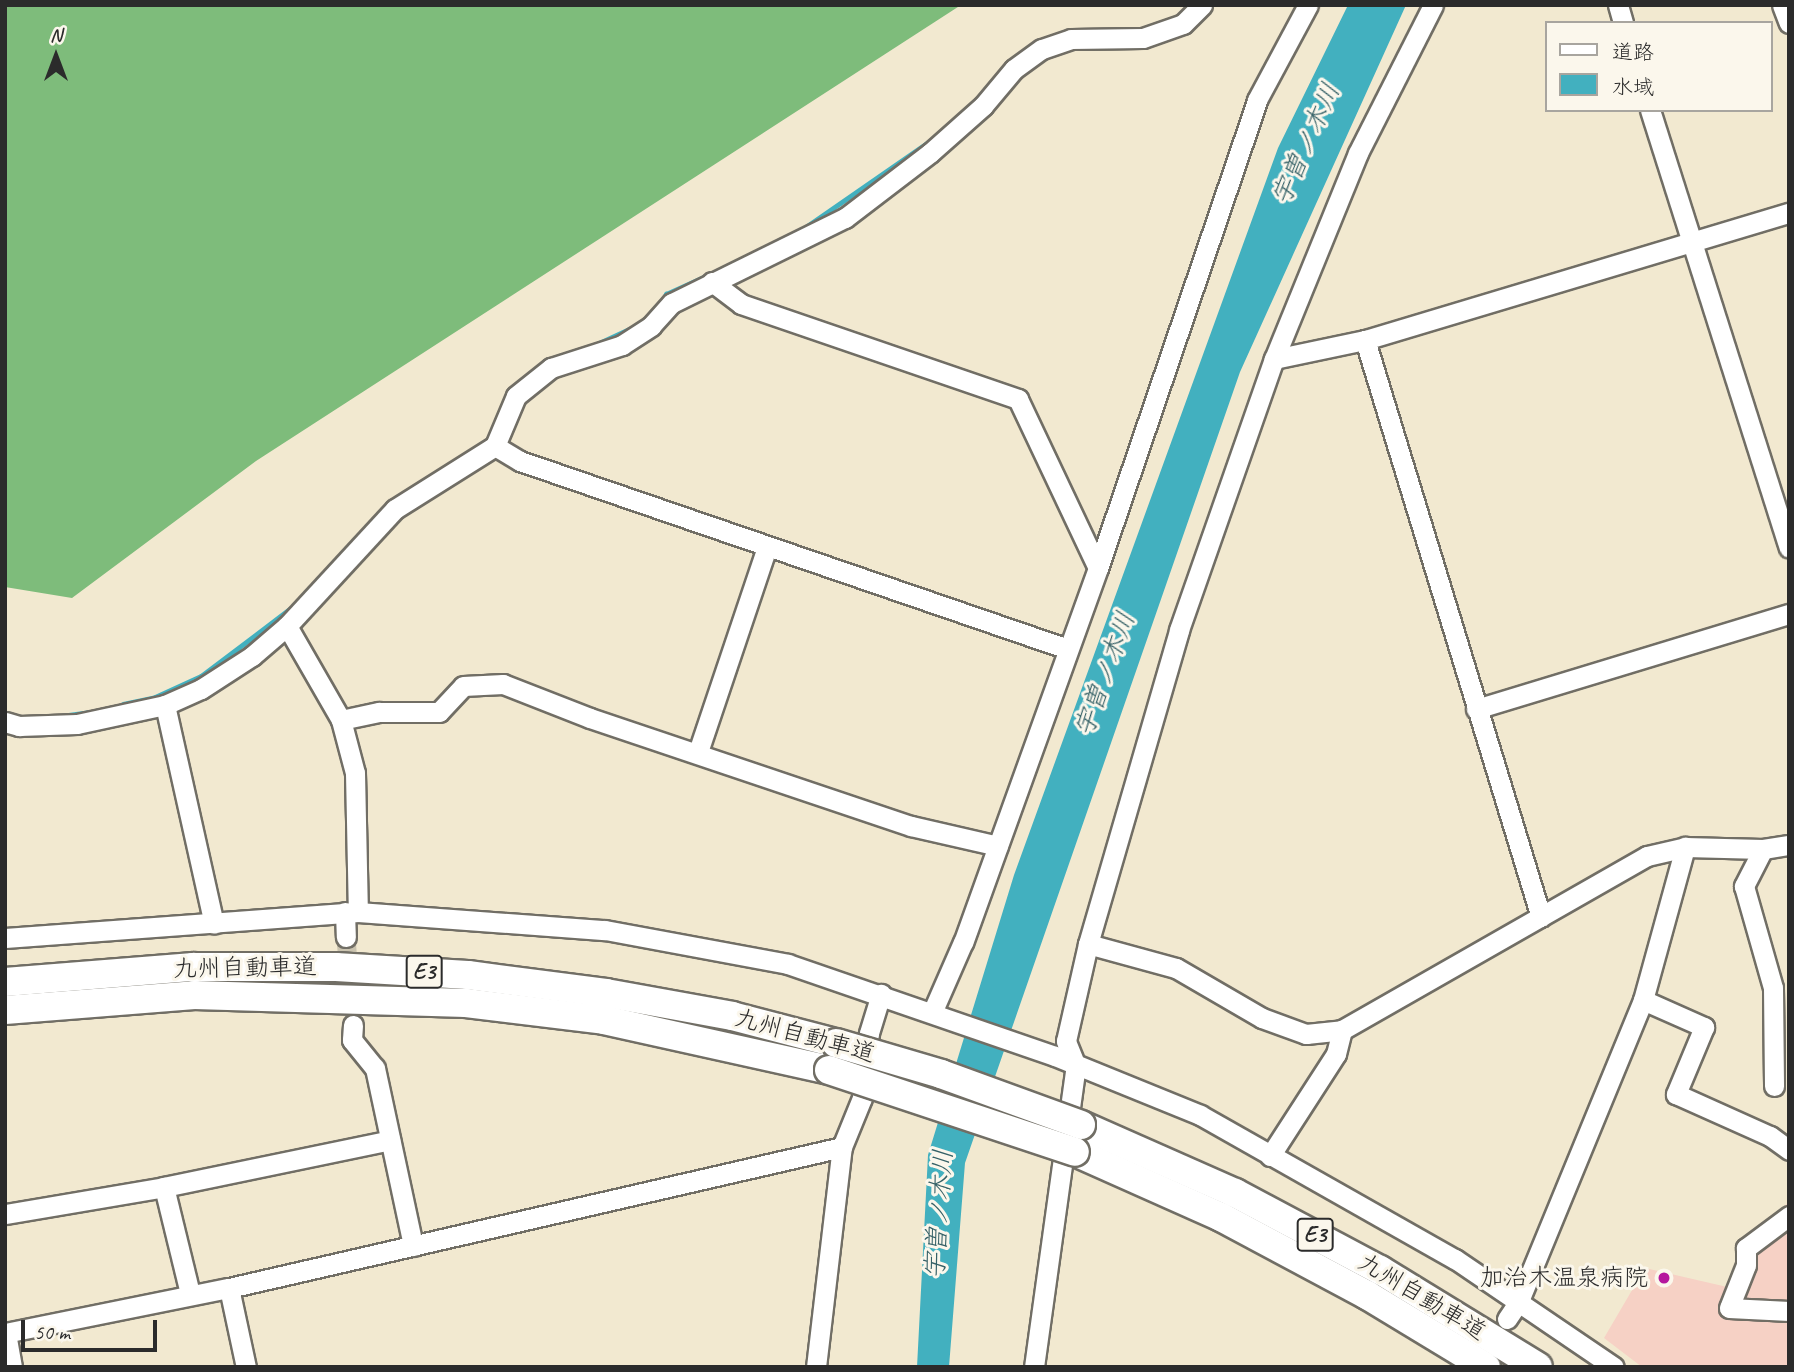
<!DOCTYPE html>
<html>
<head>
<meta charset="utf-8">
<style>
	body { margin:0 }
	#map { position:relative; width:1794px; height:1372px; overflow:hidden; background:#f2e9d0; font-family:Caveat,"Klee One",sans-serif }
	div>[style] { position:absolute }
	.built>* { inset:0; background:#f6d1c5 }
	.forest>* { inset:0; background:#7ebc7b }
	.water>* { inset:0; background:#42b0bf }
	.stream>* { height:5px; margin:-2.5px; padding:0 2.5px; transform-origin:2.5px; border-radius:2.5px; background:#42b0bf }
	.minor-tunnel>* { height:19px; margin-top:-9.5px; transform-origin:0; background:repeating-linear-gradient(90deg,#cac3af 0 19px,transparent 0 29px) }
	.roads { filter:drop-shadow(2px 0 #716e65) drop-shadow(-2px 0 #716e65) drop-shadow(0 2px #716e65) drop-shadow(0 -2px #716e65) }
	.minor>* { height:19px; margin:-9.5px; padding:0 9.5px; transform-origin:9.5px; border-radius:9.5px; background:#fff }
	.highway>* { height:28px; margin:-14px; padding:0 14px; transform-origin:14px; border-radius:14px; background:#fff }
	.bridges { filter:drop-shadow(2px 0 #716e65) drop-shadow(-2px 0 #716e65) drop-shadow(0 2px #716e65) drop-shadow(0 -2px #716e65) }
	.highway-bridge>* { height:28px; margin:-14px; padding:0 14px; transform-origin:14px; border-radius:14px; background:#fff }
	.dots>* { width:19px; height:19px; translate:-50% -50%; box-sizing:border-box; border:4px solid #fbf7ec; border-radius:50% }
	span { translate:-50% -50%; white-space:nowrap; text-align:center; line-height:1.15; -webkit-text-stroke:6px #fbf7ec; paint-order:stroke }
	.shield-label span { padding:2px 5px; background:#fbf7ec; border:2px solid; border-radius:5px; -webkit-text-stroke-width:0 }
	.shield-label { font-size:23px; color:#2b2b2b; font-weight:700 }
	.street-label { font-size:24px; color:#2b2b2b }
	.poi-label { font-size:24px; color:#2b2b2b }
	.right { translate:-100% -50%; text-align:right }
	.water-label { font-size:26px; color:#346066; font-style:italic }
	.frame { position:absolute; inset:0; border:7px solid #2b2b2b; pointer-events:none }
	.legend { position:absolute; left:1545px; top:21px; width:228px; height:91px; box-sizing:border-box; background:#fbf7ec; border:2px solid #a8a59f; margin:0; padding:9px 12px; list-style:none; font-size:21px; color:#2b2b2b }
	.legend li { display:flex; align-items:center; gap:14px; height:35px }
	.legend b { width:35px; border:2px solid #a8a59f }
	.north { position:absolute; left:21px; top:21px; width:70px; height:70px; -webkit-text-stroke:5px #fbf7ec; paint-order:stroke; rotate:0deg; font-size:19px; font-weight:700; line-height:28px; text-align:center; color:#2b2b2b }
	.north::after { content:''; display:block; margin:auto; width:24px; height:32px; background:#2b2b2b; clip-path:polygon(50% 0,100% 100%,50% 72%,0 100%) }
	.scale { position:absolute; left:21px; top:1320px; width:136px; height:32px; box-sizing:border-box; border:4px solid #2b2b2b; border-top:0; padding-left:9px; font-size:21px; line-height:24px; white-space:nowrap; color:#2b2b2b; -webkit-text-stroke:5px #fbf7ec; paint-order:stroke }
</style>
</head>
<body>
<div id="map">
	<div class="built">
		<i style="clip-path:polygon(1789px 1202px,1789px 1367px,1642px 1367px,1604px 1338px,1645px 1268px,1736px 1289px,1752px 1234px)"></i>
	</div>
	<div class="forest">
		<i style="clip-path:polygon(5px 5px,961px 5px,256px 461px,72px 598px,5px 587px)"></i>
	</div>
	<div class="water">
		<i style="clip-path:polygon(1348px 5px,1406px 5px,1240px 372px,965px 1163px,949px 1367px,917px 1367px,928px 1155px,1014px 875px,1278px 148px)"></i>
	</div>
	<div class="stream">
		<i style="left:807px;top:226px;width:155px;rotate:-34.7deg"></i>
		<i style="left:660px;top:304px;width:12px;rotate:-59deg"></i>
		<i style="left:666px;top:294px;width:48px;rotate:-24.4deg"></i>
		<i style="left:599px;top:343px;width:35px;rotate:-25deg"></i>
		<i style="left:123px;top:704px;width:33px;rotate:-12deg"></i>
		<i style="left:155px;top:697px;width:51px;rotate:-24.5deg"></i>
		<i style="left:201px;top:676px;width:113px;rotate:-37.1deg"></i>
		<i style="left:61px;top:716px;width:28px;rotate:-8deg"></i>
	</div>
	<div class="minor-tunnel">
		<i style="left:346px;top:937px;width:88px;rotate:85.5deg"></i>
	</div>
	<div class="roads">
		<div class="minor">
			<i style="left:1618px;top:5px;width:19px;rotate:74deg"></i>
			<i style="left:1782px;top:5px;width:19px;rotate:69deg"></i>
			<i style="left:1650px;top:110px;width:459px;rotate:72.4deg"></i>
			<i style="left:712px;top:282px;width:36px;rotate:37deg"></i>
			<i style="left:741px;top:304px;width:293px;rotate:18.9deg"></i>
			<i style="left:1018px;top:399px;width:187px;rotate:64.7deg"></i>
			<i style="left:1098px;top:568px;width:398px;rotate:109.8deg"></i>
			<i style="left:963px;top:942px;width:77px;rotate:113.6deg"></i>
			<i style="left:1365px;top:340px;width:603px;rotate:73.04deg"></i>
			<i style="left:1274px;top:359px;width:93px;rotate:-11.8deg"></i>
			<i style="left:1365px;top:340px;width:443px;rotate:-16.7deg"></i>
			<i style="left:495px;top:446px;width:29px;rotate:31deg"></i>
			<i style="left:520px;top:461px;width:579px;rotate:18.94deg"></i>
			<i style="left:1098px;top:568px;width:494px;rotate:-71.2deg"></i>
			<i style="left:1257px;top:100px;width:108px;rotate:-61.8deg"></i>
			<i style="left:287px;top:626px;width:108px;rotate:60.1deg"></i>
			<i style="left:341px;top:720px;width:39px;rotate:-12deg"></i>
			<i style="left:379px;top:712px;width:60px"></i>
			<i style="left:439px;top:712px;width:35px;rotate:-47deg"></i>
			<i style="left:463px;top:686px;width:40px;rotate:-2.9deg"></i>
			<i style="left:503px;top:684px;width:93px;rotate:21.3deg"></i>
			<i style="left:590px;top:718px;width:339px;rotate:18.6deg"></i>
			<i style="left:911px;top:826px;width:89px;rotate:12.9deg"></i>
			<i style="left:165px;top:705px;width:224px;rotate:77.4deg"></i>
			<i style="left:1476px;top:709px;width:327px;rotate:-16.9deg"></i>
			<i style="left:341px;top:720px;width:55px;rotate:75.2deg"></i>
			<i style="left:355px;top:773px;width:139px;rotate:88.8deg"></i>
			<i style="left:5px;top:722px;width:15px;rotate:16deg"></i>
			<i style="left:19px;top:726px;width:58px;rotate:-2deg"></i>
			<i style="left:77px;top:724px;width:90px;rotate:-12.2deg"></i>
			<i style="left:165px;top:705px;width:39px;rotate:-24deg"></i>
			<i style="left:201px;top:689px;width:61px;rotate:-32.9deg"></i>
			<i style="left:252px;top:656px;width:46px;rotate:-40.6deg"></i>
			<i style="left:287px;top:626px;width:159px;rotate:-47.3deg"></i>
			<i style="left:395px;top:509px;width:118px;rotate:-32.2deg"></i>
			<i style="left:495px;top:446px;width:54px;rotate:-67.2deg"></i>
			<i style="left:516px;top:396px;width:45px;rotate:-38.7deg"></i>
			<i style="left:551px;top:368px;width:75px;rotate:-17.9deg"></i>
			<i style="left:622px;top:345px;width:35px;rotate:-33deg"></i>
			<i style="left:651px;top:326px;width:31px;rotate:-48deg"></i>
			<i style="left:672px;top:303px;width:193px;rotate:-26.2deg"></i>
			<i style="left:845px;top:218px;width:107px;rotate:-37.4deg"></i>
			<i style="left:930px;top:153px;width:71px;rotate:-41.6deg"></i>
			<i style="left:983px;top:106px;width:48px;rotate:-50deg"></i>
			<i style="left:1014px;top:69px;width:34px;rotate:-36deg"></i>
			<i style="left:1042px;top:49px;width:31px;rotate:-19deg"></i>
			<i style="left:1071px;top:39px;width:72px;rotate:-0.8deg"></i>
			<i style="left:1143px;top:38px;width:42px;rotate:-19.3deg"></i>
			<i style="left:1183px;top:24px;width:27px;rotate:-45deg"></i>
			<i style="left:698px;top:752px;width:216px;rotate:-71.4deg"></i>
			<i style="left:1763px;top:849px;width:42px;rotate:117.2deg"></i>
			<i style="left:1744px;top:886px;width:106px;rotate:74.1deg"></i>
			<i style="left:1773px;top:988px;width:98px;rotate:89.4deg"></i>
			<i style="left:345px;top:912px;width:25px;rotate:88deg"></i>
			<i style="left:5px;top:938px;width:354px;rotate:-4.2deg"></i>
			<i style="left:358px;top:912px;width:248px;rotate:4.2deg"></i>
			<i style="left:605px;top:930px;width:186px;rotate:10.5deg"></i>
			<i style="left:788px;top:964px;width:282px;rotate:19deg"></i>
			<i style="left:1055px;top:1056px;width:157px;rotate:22.1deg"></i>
			<i style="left:1200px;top:1115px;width:293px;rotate:29.5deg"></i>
			<i style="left:1455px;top:1259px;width:192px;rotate:34.2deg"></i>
			<i style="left:1088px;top:944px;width:91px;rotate:15.3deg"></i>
			<i style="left:1176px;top:968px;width:99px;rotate:30.2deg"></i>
			<i style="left:1262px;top:1018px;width:47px;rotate:20deg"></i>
			<i style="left:1306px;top:1034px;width:36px;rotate:-6deg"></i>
			<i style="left:1342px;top:1030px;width:351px;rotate:-29.7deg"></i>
			<i style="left:1647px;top:856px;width:39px;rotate:-13deg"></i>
			<i style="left:1685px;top:847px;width:78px;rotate:1.5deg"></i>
			<i style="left:1763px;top:849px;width:26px;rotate:-9deg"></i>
			<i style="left:1643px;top:1000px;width:67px;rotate:23.9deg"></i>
			<i style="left:1704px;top:1027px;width:73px;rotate:112.7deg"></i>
			<i style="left:1676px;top:1094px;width:103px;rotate:24.1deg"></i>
			<i style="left:1770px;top:1136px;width:24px;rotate:36deg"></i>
			<i style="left:353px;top:1025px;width:15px;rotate:94deg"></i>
			<i style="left:352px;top:1040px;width:36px;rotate:51deg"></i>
			<i style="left:375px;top:1068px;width:182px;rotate:77.9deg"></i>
			<i style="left:1270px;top:1156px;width:121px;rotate:-57.1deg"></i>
			<i style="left:1336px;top:1054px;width:25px;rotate:-76deg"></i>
			<i style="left:164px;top:1187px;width:110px;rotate:76.3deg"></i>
			<i style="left:5px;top:1214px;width:161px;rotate:-9.6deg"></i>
			<i style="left:164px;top:1187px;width:231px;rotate:-11.7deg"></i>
			<i style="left:1789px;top:1216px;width:54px;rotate:143.3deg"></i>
			<i style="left:1746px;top:1248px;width:17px;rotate:90deg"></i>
			<i style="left:1746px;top:1265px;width:46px;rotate:111.6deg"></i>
			<i style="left:1729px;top:1308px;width:60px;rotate:2.9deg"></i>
			<i style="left:229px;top:1288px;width:81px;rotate:77.9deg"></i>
			<i style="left:1507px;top:1319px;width:22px;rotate:-56deg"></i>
			<i style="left:1519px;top:1301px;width:326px;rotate:-67.6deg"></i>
			<i style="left:1643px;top:1000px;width:159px;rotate:-74.6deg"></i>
			<i style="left:5px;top:1333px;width:228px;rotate:-11.4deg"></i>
			<i style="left:229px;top:1288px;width:629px;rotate:-12.95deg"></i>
			<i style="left:6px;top:1333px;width:35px;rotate:80deg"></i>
			<i style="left:816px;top:1367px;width:222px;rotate:-83.3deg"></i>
			<i style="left:842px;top:1147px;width:53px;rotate:-67.8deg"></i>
			<i style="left:862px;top:1098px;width:65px;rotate:-83.9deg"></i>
			<i style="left:869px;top:1033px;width:41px;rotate:-72.9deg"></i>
			<i style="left:1034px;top:1367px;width:304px;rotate:-82.1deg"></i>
			<i style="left:1076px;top:1066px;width:27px;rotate:-112deg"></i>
			<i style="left:1066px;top:1041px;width:99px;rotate:-77.2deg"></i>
			<i style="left:1088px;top:944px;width:327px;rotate:-73.8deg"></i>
			<i style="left:1179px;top:630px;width:287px;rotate:-70.7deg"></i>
			<i style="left:1274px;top:359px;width:222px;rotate:-67.8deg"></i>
			<i style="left:1358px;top:153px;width:166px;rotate:-63.1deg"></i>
		</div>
		<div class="highway">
			<i style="left:5px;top:982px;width:189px;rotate:-4.6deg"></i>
			<i style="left:193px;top:967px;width:143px"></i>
			<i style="left:336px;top:967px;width:132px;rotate:3.5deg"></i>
			<i style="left:468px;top:975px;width:139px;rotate:7.4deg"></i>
			<i style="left:606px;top:993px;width:128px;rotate:10.3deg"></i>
			<i style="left:732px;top:1016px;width:107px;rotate:14.6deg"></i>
			<i style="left:5px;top:1010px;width:190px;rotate:-4.5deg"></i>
			<i style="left:194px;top:995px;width:272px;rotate:1.7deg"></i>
			<i style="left:466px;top:1003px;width:139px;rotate:7deg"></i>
			<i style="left:604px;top:1020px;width:230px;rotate:12.5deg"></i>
			<i style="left:1081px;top:1125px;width:168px;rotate:23.8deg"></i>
			<i style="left:1235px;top:1193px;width:164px;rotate:28deg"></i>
			<i style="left:1380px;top:1270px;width:185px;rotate:31.5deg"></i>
			<i style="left:1075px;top:1152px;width:160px;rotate:24deg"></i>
			<i style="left:1221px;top:1217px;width:166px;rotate:28.1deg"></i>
			<i style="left:1367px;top:1295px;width:139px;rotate:31.2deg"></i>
		</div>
	</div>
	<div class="bridges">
		<div class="highway-bridge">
			<i style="left:836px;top:1043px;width:109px;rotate:16.4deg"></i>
			<i style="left:941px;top:1074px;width:149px;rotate:20deg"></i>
			<i style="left:829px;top:1070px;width:259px;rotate:18.4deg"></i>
		</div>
	</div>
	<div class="dots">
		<i style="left:1664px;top:1278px;background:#b5179e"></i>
	</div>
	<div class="shield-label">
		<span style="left:424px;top:972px">E3</span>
		<span style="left:1315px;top:1235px">E3</span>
	</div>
	<div class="street-label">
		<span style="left:245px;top:968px;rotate:-1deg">九州自動車道</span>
		<span style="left:805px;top:1036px;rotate:15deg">九州自動車道</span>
		<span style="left:1422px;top:1297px;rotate:31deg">九州自動車道</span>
	</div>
	<div class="poi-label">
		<span class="right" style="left:1648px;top:1278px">加治木温泉病院</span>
	</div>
	<div class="water-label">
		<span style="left:1306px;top:144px;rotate:-66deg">宇曽ノ木川</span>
		<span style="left:1105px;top:674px;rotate:-70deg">宇曽ノ木川</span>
		<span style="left:939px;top:1214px;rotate:-86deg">宇曽ノ木川</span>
	</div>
	<div class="frame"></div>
	<ul class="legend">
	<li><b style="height:9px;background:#fff"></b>道路</li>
	<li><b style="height:19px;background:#42b0bf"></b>水域</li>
	</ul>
	<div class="north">N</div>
	<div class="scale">50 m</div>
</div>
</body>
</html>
